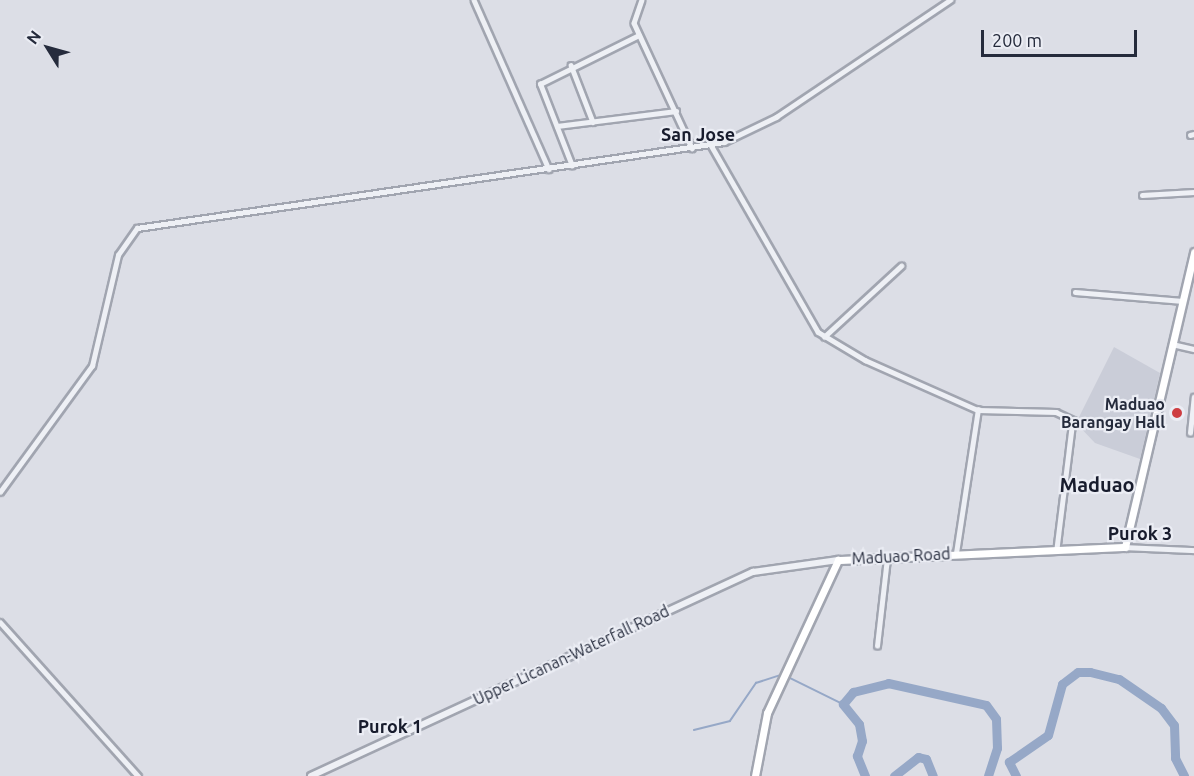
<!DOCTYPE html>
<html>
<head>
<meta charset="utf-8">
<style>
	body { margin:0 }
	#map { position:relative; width:1194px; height:776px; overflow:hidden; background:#dcdee6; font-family:Ubuntu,sans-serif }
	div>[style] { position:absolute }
	.built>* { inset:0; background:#cacdd8 }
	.stream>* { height:1.5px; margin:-0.75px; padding:0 0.75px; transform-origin:0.75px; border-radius:0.75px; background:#96a8c7 }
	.river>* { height:9px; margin:-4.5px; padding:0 4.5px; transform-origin:4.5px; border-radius:4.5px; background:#96a8c7 }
	.roads { filter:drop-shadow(2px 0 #a1a5b0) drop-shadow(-2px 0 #a1a5b0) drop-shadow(0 2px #a1a5b0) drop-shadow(0 -2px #a1a5b0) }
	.minor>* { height:4.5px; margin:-2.25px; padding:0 2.25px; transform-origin:2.25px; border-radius:2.25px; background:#eef0f5 }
	.tertiary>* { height:6px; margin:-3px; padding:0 3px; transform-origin:3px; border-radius:3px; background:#eef0f5 }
	.secondary>* { height:7px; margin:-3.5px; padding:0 3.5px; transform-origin:3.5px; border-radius:3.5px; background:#fff }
	.dots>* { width:16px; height:16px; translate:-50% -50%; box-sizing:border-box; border:3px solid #ebedf4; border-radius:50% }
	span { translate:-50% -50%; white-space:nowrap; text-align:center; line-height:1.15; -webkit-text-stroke:4.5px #ebedf4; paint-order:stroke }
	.poi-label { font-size:16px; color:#252b3c; font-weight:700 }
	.right { translate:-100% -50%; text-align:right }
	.street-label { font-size:16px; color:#252b3c }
	.neighbourhood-label { font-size:18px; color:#181c2d; font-weight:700 }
	.quarter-label { font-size:20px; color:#181c2d; font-weight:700 }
	.north { position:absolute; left:18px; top:18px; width:60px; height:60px; -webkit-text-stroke:4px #ebedf4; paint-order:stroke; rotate:307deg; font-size:16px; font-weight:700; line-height:24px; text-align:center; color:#252b3c }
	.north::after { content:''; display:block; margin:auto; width:21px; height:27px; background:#252b3c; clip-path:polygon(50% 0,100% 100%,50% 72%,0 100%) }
	.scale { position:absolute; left:981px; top:30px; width:156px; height:27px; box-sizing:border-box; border:3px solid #252b3c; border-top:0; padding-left:8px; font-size:18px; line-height:21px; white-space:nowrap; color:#252b3c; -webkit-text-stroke:4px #ebedf4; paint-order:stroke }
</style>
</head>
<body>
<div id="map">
	<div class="built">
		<i style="clip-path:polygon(1114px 347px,1160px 373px,1140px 459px,1095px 443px,1076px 423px)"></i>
	</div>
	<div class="stream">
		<i style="left:788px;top:677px;width:61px;rotate:26.1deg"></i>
		<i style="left:694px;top:730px;width:37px;rotate:-14deg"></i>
		<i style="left:730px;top:721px;width:46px;rotate:-55.6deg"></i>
		<i style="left:756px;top:683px;width:25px;rotate:-18deg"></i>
	</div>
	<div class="river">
		<i style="left:865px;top:776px;width:22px;rotate:-112deg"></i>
		<i style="left:857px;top:756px;width:16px;rotate:-72deg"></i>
		<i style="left:862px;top:741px;width:17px;rotate:-100deg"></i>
		<i style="left:859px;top:724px;width:26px;rotate:-129deg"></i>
		<i style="left:843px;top:704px;width:16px;rotate:-50deg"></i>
		<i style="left:853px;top:692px;width:36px;rotate:-14deg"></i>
		<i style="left:888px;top:683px;width:100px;rotate:12.7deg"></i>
		<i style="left:986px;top:705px;width:17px;rotate:54deg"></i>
		<i style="left:996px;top:719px;width:29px;rotate:88deg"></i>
		<i style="left:997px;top:748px;width:29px;rotate:108deg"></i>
		<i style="left:894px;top:776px;width:31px;rotate:-38deg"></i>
		<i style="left:918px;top:757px;width:8px;rotate:14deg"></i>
		<i style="left:926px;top:759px;width:18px;rotate:68deg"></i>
		<i style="left:1016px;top:776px;width:16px;rotate:-117deg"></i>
		<i style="left:1009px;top:762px;width:47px;rotate:-34.7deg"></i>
		<i style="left:1048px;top:735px;width:53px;rotate:-74.6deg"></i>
		<i style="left:1062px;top:684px;width:20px;rotate:-37deg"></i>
		<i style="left:1078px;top:672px;width:12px"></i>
		<i style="left:1090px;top:672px;width:30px;rotate:14deg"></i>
		<i style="left:1119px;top:679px;width:51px;rotate:34.6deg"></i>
		<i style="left:1161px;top:708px;width:21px;rotate:53deg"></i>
		<i style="left:1174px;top:725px;width:33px;rotate:88deg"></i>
		<i style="left:1175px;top:758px;width:20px;rotate:63deg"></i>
	</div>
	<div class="roads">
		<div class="minor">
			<i style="left:474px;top:0;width:185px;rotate:66.1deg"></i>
			<i style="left:642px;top:0;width:24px;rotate:109deg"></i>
			<i style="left:634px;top:23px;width:138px;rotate:65.1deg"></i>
			<i style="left:571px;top:65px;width:61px;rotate:68.9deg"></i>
			<i style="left:557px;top:126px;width:120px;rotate:-7.2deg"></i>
			<i style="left:1190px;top:135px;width:4px;rotate:-14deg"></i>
			<i style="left:711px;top:145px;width:215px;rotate:60.2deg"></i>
			<i style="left:818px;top:332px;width:55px;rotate:30.8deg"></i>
			<i style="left:865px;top:360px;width:124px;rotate:23.9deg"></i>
			<i style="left:978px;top:410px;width:78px;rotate:1.5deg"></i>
			<i style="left:1056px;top:412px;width:19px;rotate:25deg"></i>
			<i style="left:1073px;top:420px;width:130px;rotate:97.1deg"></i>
			<i style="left:572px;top:166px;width:88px;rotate:-111.3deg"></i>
			<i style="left:540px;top:84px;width:110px;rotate:-26.3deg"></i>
			<i style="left:1142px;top:195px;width:52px;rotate:-3.3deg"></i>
			<i style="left:1075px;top:292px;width:108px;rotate:4.8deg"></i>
			<i style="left:824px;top:337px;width:105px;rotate:-42.7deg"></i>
			<i style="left:1172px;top:344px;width:23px;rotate:13deg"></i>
			<i style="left:1190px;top:433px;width:36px;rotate:-84deg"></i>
			<i style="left:0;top:492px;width:156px;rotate:-53.9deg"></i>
			<i style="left:92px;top:366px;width:114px;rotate:-76.8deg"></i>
			<i style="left:118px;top:255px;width:33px;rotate:-55deg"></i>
			<i style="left:137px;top:228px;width:593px;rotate:-8.33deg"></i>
			<i style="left:724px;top:142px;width:58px;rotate:-25.7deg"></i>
			<i style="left:776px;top:117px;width:210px;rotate:-33.9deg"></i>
			<i style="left:1125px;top:547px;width:69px;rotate:2.5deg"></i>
			<i style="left:956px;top:553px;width:145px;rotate:-81.3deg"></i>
			<i style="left:0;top:622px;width:207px;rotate:48.1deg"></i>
			<i style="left:877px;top:646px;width:89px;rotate:-83.5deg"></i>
		</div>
		<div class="tertiary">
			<i style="left:311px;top:776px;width:487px;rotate:-24.8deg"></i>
			<i style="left:753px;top:572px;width:86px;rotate:-8deg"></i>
		</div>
		<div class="secondary">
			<i style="left:755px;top:776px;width:64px;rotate:-79.2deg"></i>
			<i style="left:767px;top:713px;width:169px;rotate:-65.1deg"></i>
			<i style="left:838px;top:560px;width:287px;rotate:-2.6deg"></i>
			<i style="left:1125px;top:547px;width:303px;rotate:-76.8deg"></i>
		</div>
	</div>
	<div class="dots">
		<i style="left:1177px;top:413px;background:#ce3d41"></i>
	</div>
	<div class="poi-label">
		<span class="right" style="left:1165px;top:413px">Maduao<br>Barangay Hall</span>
	</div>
	<div class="street-label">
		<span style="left:901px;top:556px;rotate:-3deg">Maduao Road</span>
		<span style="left:571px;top:655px;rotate:-25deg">Upper Licanan-Waterfall Road</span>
	</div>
	<div class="neighbourhood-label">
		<span style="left:698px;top:134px">San Jose</span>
		<span style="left:1140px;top:533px">Purok 3</span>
		<span style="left:390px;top:726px">Purok 1</span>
	</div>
	<div class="quarter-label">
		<span style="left:1097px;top:484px">Maduao</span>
	</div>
	<div class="north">N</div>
	<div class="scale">200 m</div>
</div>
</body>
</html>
